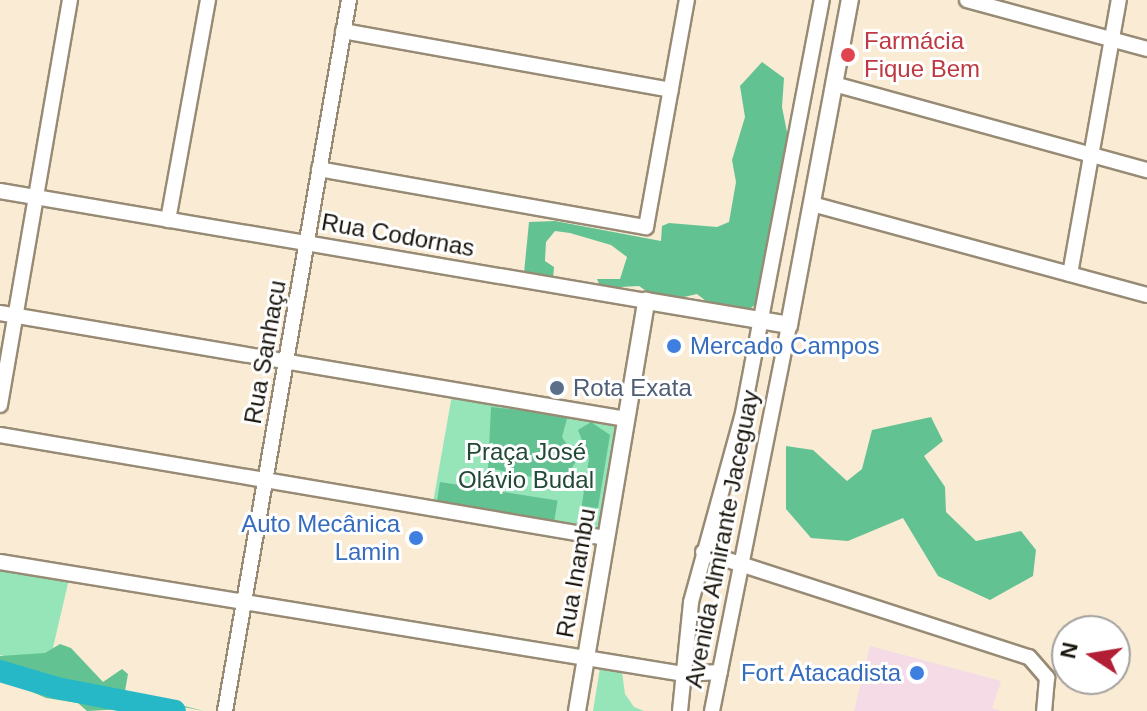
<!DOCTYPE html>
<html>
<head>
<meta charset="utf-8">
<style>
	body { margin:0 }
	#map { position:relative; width:1147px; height:711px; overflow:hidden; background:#f9ebd4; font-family:Arial,sans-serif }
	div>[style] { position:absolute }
	.commercial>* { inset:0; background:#f4dbe6 }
	.green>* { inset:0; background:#95e5b9; transform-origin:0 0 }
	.forest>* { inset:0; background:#63c292; transform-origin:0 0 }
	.river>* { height:22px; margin:-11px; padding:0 11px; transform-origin:11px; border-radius:11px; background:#27b8c7 }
	.roads { filter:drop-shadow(2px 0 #978b75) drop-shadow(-2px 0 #978b75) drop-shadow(0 2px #978b75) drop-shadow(0 -2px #978b75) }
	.minor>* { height:14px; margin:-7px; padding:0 7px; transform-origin:7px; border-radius:7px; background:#fff }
	.major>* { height:16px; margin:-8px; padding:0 8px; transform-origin:8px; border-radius:8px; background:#fff }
	.dots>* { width:22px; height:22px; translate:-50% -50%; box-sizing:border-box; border:4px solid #fff; border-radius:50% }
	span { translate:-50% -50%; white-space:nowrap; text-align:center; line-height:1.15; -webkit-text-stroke:6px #fff; paint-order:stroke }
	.health-label { font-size:24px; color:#be3a42 }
	.left { translate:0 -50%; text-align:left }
	.street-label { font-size:24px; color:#1a150d }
	.shop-label { font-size:24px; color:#366cbe }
	.right { translate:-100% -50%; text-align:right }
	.service-label { font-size:24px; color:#4e5e75 }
	.park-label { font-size:24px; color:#214935 }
	.north { position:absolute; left:1051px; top:615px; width:80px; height:80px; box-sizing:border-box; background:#fff; border:2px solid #a3a19e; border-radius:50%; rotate:282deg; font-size:22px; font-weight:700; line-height:32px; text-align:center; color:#1a150d }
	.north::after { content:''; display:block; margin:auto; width:28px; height:36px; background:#b21f35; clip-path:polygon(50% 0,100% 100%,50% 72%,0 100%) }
</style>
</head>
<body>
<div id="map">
	<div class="commercial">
		<i style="clip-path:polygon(870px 646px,1001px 681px,992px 708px,1002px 711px,854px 711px)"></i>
	</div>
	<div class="green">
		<i style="left:452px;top:395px;width:170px;height:113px;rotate:10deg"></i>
		<i style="clip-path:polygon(0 568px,69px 579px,49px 665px,0 655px)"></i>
		<i style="clip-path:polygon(601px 662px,621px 665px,625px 694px,634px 707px,644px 711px,593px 711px)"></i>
	</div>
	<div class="forest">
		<i style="clip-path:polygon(762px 62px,784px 78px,782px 107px,790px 147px,759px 301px,750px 309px,735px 314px,715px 308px,697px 294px,662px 302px,639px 286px,601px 288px,597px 279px,620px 279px,627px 257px,611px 245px,570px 233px,555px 231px,546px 242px,545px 261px,554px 267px,553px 279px,524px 273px,529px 222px,555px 221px,661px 241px,662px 226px,669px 223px,717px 227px,729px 222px,736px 182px,732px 160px,745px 117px,740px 86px)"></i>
		<i style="clip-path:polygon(491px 407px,568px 415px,562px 437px,577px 460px,562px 483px,488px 468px)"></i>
		<i style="clip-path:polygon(931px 417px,943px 441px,924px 456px,945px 487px,946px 512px,976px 541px,1021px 531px,1036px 550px,1033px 576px,990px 600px,938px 576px,903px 518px,848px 541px,811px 538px,786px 509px,786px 446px,813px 450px,847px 481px,862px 469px,872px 430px)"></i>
		<i style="clip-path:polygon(591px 422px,610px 435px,596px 520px,583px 517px,581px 510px,589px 458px,578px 430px)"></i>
		<i style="left:440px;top:482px;width:119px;height:22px;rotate:9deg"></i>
		<i style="clip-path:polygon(evenodd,60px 644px,71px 648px,103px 682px,122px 669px,128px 674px,125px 691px,204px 711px,178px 706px,87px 711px,78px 703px,46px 698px,0 678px,0 656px,45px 653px,60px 644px,47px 685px,132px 699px,148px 706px,128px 705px,47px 685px)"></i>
	</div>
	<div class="river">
		<i style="left:0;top:671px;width:59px;rotate:16.6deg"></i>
		<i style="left:57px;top:688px;width:120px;rotate:11deg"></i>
	</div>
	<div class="roads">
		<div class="minor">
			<i style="left:967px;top:0;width:187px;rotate:15.2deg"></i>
			<i style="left:343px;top:31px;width:333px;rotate:10.2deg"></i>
			<i style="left:834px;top:84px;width:325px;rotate:15.4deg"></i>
			<i style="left:319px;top:169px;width:332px;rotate:10.1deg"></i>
			<i style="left:646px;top:227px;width:231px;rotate:-79.8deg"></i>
			<i style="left:0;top:191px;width:655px;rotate:9.66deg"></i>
			<i style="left:812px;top:204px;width:347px;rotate:15.2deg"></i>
			<i style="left:168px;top:220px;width:224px;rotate:-79.7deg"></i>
			<i style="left:1070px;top:274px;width:278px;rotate:-79.9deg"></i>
			<i style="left:0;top:313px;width:635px;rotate:9.61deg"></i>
			<i style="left:0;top:405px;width:411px;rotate:-80.2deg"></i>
			<i style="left:0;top:435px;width:615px;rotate:9.65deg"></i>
			<i style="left:703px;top:552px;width:342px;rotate:17.9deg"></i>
			<i style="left:1029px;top:657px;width:28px;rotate:49deg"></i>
			<i style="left:1047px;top:678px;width:33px;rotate:95deg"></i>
			<i style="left:0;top:562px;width:692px;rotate:9.31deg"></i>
			<i style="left:683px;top:674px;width:37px;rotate:-3deg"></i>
			<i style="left:225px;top:711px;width:722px;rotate:-80.11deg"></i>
			<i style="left:680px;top:711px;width:110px;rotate:-84.2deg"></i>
			<i style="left:691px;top:602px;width:196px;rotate:-74.6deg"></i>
			<i style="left:743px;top:413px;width:420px;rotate:-79.2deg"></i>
			<i style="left:712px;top:711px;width:394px;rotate:-78.7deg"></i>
		</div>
		<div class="major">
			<i style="left:577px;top:711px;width:416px;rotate:-80.4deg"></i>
			<i style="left:646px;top:301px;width:145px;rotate:9.5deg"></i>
			<i style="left:789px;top:325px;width:331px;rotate:-79.4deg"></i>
		</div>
	</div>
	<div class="dots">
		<i style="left:848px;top:55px;background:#e0444e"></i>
		<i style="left:674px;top:346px;background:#3f7fe0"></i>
		<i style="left:557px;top:388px;background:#5c6f8a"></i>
		<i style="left:416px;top:538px;background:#3f7fe0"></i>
		<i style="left:917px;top:673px;background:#3f7fe0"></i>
	</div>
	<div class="health-label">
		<span class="left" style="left:864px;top:55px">Farmácia<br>Fique Bem</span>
	</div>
	<div class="street-label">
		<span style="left:398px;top:235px;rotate:10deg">Rua Codornas</span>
		<span style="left:265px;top:352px;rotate:-80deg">Rua Sanhaçu</span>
		<span style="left:722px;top:539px;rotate:-79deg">Avenida Almirante Jaceguay</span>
		<span style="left:576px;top:573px;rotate:-80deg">Rua Inambu</span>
	</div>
	<div class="shop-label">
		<span class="left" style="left:690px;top:346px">Mercado Campos</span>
		<span class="right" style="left:400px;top:538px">Auto Mecânica<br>Lamin</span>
		<span class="right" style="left:901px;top:673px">Fort Atacadista</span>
	</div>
	<div class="service-label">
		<span class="left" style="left:573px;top:388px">Rota Exata</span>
	</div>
	<div class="park-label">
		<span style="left:526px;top:466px">Praça José<br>Olávio Budal</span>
	</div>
	<div class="north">N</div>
</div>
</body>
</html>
